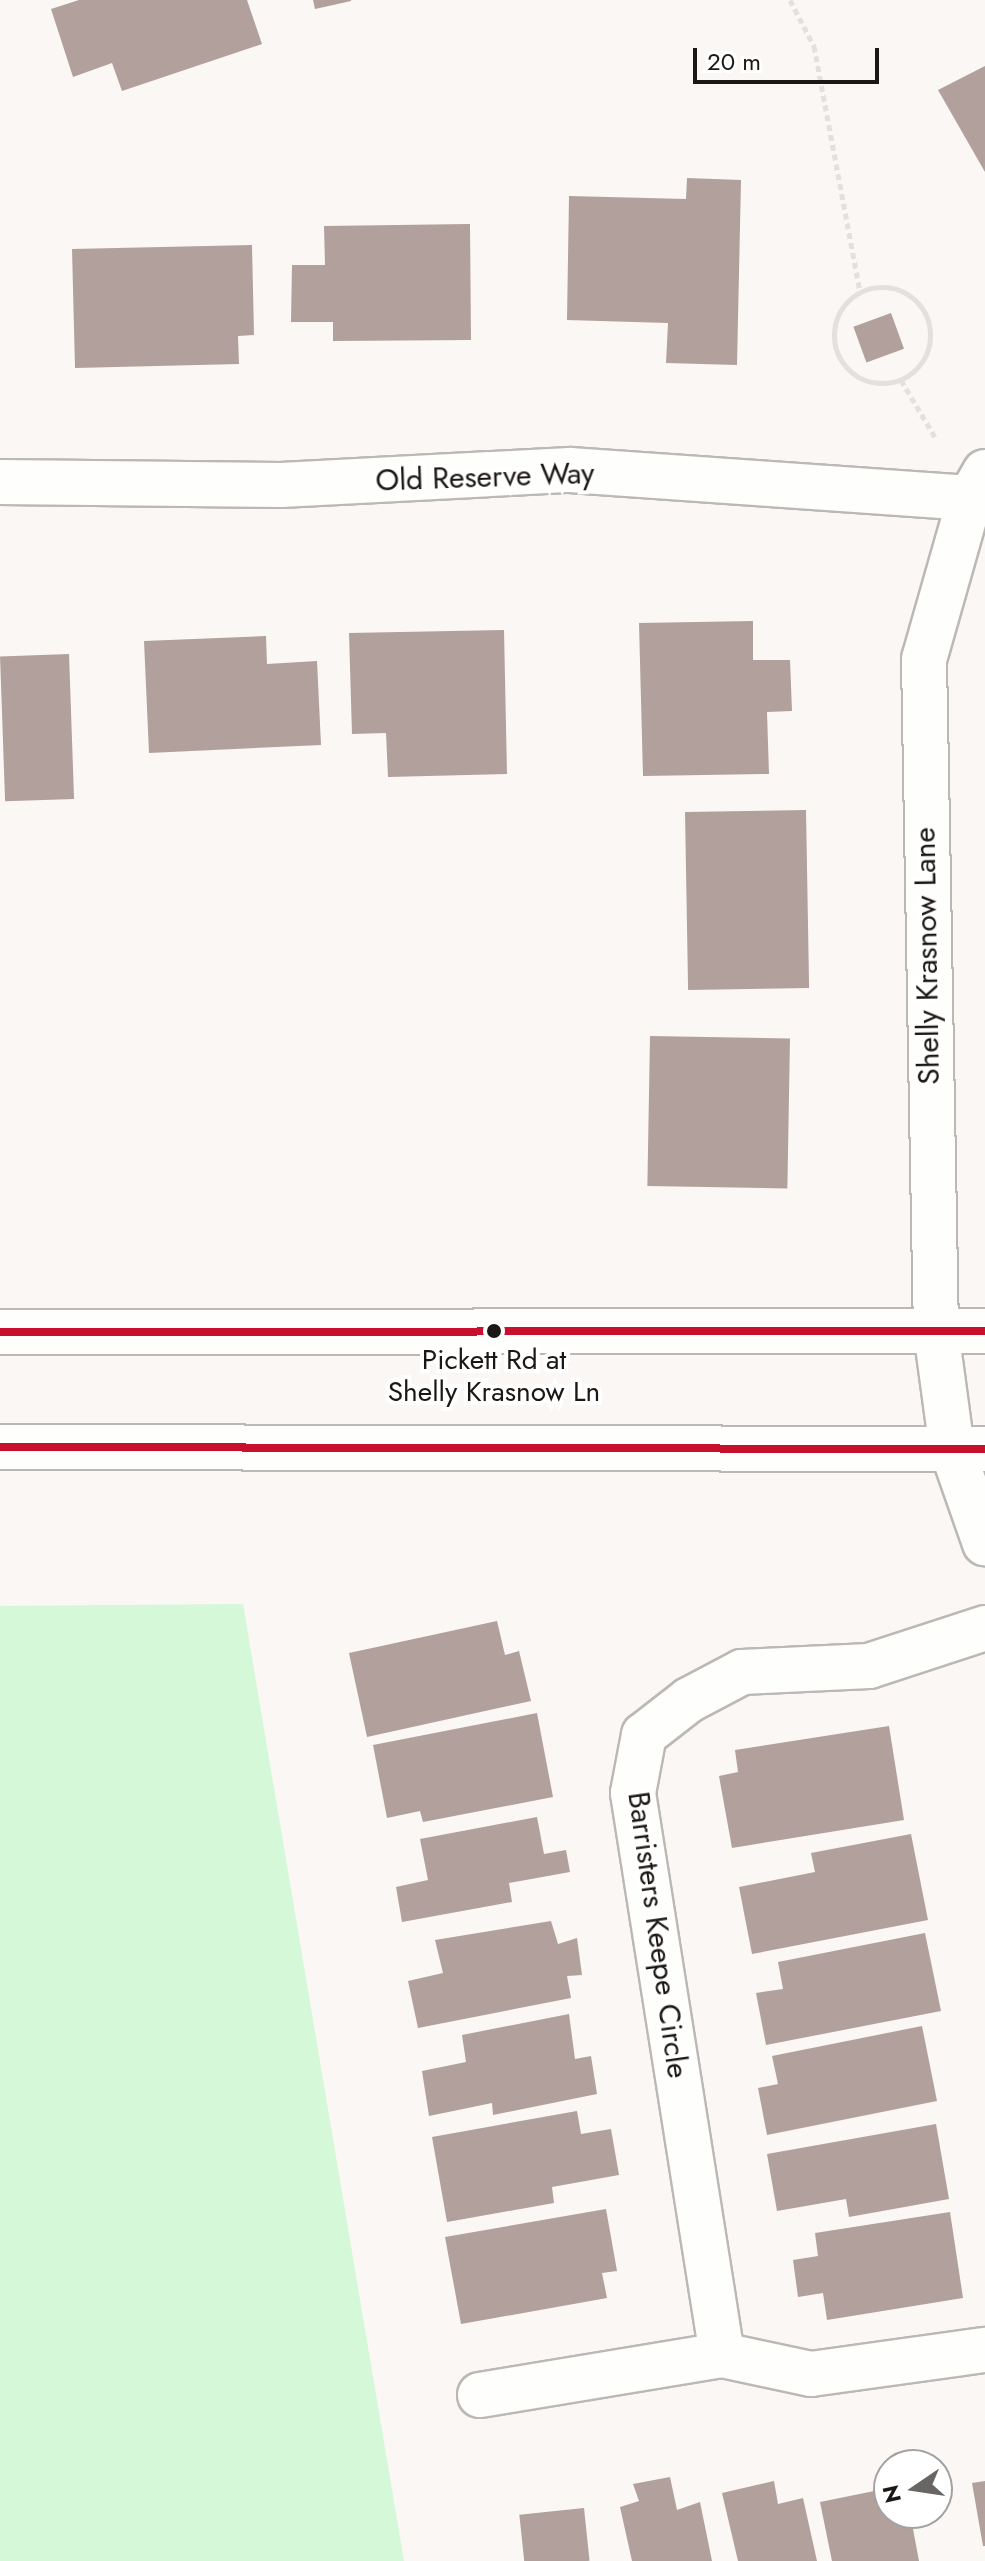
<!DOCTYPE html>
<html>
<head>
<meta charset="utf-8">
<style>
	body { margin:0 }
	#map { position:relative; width:985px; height:2561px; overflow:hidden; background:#faf7f4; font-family:Jost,sans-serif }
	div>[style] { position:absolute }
	.green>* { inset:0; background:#d4f8d8 }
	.building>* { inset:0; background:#b1a09b; transform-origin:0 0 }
	.path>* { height:5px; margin-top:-2.5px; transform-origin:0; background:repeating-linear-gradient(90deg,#e2e1e0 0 6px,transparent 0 10px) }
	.path>.ring { margin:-2.5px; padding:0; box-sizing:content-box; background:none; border:5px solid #e2e1e0; border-radius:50% }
	.roads { filter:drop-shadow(2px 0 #bcb8b5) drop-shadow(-2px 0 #bcb8b5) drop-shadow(0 2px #bcb8b5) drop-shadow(0 -2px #bcb8b5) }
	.minor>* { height:44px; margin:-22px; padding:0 22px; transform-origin:22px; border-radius:22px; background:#fefefd }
	.primary>* { height:44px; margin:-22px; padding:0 22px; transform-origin:22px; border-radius:22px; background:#fefefd }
	.bus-1>* { height:8px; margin:-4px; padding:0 4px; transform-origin:4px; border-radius:4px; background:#c8102e }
	.dots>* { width:22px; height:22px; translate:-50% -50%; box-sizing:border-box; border:4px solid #fff; border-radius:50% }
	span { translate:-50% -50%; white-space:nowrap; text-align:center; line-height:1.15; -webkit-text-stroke:8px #fff; paint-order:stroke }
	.bus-label { font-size:28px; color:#1b1714 }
	.street-label { font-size:30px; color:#1b1714 }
	.north { position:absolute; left:873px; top:2449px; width:80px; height:80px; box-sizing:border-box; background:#fff; border:2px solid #a4a2a1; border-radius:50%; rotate:257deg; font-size:22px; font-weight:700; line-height:32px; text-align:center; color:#1b1714 }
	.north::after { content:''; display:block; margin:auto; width:28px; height:36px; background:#696562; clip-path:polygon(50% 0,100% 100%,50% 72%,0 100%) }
	.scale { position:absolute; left:693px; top:48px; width:186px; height:36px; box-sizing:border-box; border:4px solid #1b1714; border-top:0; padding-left:10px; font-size:24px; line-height:28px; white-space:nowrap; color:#1b1714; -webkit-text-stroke:6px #fff; paint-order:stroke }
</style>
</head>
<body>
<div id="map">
	<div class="green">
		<i style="clip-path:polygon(243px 1604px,404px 2561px,0 2561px,0 1606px)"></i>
	</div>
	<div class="building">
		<i style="clip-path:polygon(79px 0,247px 0,262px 44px,122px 91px,112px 63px,73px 77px,51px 9px)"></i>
		<i style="clip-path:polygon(313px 0,351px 0,351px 1px,315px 9px)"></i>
		<i style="clip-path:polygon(985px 66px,985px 172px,938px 90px)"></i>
		<i style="clip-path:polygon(687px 178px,741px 180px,737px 365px,666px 363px,668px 323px,567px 320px,569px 196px,686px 199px)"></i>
		<i style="clip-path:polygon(470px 224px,471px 340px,333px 341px,333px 322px,291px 322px,292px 265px,325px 265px,324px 226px)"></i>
		<i style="clip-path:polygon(252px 245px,254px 335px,238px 336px,239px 364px,75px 368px,72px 249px)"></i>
		<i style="left:891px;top:313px;width:38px;height:40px;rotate:70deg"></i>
		<i style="clip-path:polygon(753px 621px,753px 660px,790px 660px,792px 711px,767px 712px,769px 774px,643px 776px,639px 623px)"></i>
		<i style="clip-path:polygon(504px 630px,507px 774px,388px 777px,386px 733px,352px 734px,349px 633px)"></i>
		<i style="clip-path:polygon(266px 636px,267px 664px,317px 661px,321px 745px,149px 753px,144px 641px)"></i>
		<i style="left:69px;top:654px;width:145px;height:69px;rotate:88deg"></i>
		<i style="left:806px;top:810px;width:178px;height:121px;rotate:89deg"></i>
		<i style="left:650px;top:1036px;width:140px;height:150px;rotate:1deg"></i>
		<i style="clip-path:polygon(497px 1621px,505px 1655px,519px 1651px,531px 1701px,367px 1737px,349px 1653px)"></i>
		<i style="clip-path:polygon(537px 1713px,553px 1797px,423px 1822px,420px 1811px,387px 1818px,373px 1745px)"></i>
		<i style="clip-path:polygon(889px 1726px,904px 1820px,732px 1848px,719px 1776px,738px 1772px,735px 1750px)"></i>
		<i style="clip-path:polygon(537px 1817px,544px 1854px,566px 1850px,570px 1872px,509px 1883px,512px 1902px,402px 1922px,396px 1887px,428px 1880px,420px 1839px)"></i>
		<i style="clip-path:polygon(911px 1834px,928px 1920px,752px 1954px,739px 1887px,815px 1872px,811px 1853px)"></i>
		<i style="clip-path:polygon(551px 1921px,558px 1944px,577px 1938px,582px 1975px,567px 1976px,571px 1998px,418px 2028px,408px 1981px,443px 1973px,435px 1940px)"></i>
		<i style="clip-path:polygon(925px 1933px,941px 2011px,766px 2045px,756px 1993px,783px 1989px,778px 1962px)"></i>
		<i style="clip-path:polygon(569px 2014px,575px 2059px,591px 2056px,597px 2094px,493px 2115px,492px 2103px,429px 2116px,422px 2071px,466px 2062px,462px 2035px)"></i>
		<i style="clip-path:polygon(922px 2026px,937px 2101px,767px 2135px,758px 2088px,778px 2084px,772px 2056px)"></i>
		<i style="clip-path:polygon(577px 2111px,581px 2134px,611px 2129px,619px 2175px,552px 2187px,554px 2203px,447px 2222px,432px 2137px)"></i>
		<i style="clip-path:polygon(936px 2124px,949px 2199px,849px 2217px,846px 2199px,777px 2211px,767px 2154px)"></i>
		<i style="clip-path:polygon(606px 2209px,617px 2271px,602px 2273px,607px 2298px,461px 2324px,445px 2237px)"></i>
		<i style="clip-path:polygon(950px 2212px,963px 2298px,827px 2320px,823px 2293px,798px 2297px,793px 2260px,818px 2256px,815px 2233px)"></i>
		<i style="clip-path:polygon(670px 2477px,677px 2510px,700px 2502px,712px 2561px,632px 2561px,620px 2507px,639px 2501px,633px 2484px)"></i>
		<i style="clip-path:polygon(774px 2481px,778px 2504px,803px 2498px,817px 2561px,738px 2561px,722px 2493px)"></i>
		<i style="clip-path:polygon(985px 2481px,985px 2546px,983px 2546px,972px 2483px)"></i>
		<i style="clip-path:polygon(889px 2488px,889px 2513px,910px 2513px,919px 2561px,832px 2561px,820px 2502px)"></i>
		<i style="left:584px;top:2508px;width:53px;height:65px;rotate:84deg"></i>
	</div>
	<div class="path">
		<i style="left:790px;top:0;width:52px;rotate:62.4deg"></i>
		<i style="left:814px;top:46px;width:250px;rotate:79.4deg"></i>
		<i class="ring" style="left:834px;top:287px;width:91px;height:91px"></i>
		<i style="left:901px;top:380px;width:66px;rotate:59.2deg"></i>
	</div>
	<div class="roads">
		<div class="minor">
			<i style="left:985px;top:472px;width:30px;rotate:120deg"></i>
			<i style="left:970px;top:498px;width:167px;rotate:105.9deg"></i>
			<i style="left:924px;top:659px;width:672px;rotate:88.98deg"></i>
			<i style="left:936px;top:1331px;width:119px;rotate:82.3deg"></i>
			<i style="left:952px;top:1449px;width:100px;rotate:70.7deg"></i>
			<i style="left:0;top:482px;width:281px;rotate:0.6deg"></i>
			<i style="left:281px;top:485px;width:289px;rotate:-3deg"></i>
			<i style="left:570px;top:470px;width:401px;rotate:4deg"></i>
			<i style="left:722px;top:2355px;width:569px;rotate:-99deg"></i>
			<i style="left:633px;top:1793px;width:59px;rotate:-79.3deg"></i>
			<i style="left:644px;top:1735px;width:57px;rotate:-37.9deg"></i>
			<i style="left:689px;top:1700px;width:60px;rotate:-27.8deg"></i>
			<i style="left:742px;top:1672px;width:127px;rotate:-2.7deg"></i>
			<i style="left:869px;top:1666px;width:122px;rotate:-18.1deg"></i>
			<i style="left:480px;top:2395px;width:245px;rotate:-9.4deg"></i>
			<i style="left:722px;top:2355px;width:91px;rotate:12.1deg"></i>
			<i style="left:811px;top:2374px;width:176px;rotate:-7.9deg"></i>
		</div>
		<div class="primary">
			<i style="left:0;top:1332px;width:985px;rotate:-0.06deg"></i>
			<i style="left:0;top:1447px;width:985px;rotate:0.12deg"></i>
		</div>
	</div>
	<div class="bus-1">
		<i style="left:0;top:1332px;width:985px;rotate:-0.06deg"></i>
		<i style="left:0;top:1447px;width:985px;rotate:0.12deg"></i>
	</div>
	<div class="dots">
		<i style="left:494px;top:1331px;background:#1b1714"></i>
	</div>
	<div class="bus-label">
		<span style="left:494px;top:1376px">Pickett Rd at<br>Shelly Krasnow Ln</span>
	</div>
	<div class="street-label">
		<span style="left:485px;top:477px;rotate:-2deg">Old Reserve Way</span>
		<span style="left:927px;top:956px;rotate:-91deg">Shelly Krasnow Lane</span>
		<span style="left:658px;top:1935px;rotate:82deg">Barristers Keepe Circle</span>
	</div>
	<div class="north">N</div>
	<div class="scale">20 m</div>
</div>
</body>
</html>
